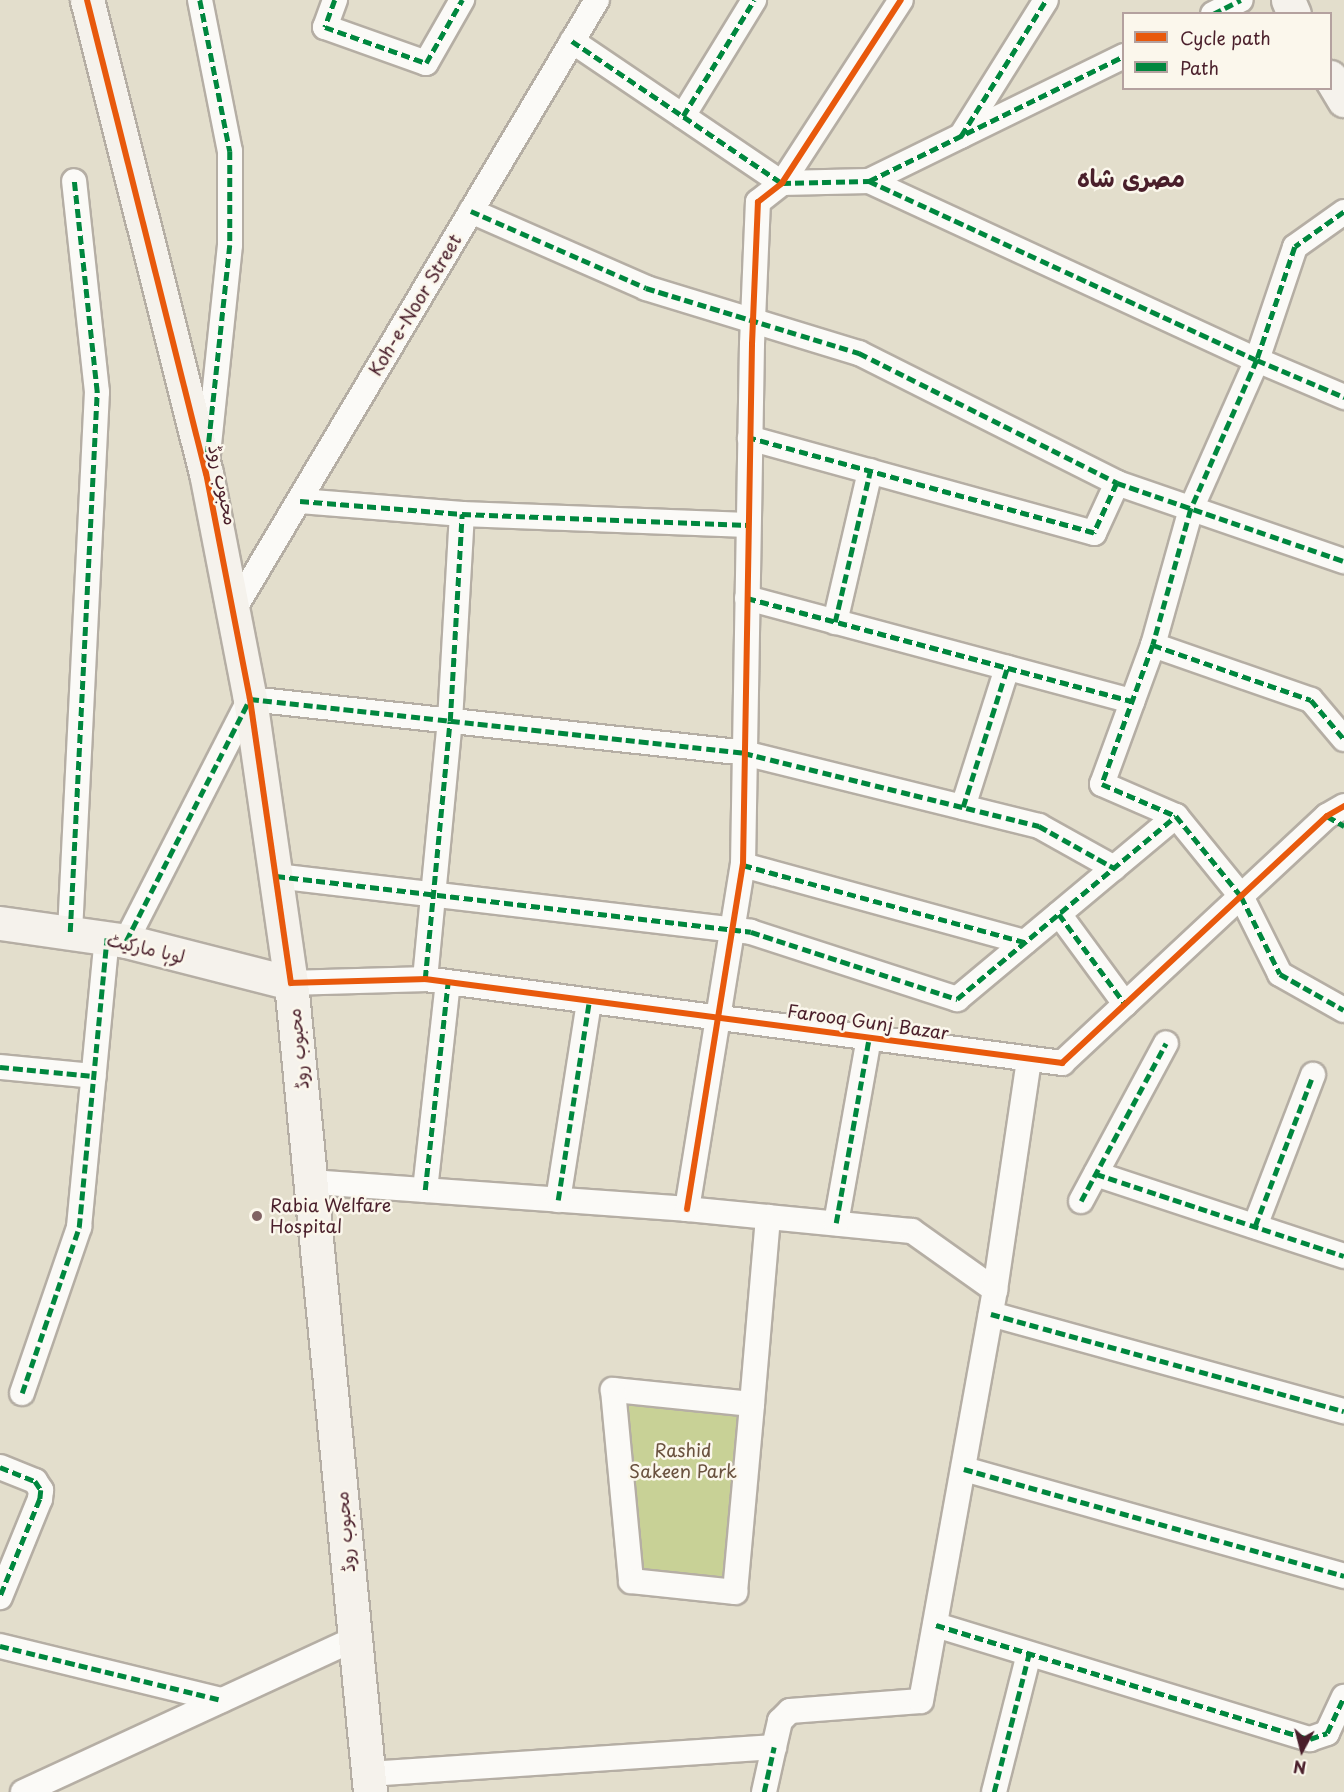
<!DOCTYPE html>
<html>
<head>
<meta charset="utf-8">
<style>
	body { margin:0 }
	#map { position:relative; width:1344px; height:1792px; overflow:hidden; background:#e3decc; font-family:"Playpen Sans","Playpen Sans Arabic",sans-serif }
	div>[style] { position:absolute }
	.green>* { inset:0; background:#c8d196 }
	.roads { filter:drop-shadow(2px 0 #b5aea4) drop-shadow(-2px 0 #b5aea4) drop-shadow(0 2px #b5aea4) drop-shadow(0 -2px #b5aea4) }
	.street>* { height:24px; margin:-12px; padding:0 12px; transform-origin:12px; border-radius:12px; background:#fbfaf7 }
	.secondary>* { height:33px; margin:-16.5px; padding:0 16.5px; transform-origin:16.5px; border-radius:16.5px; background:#f5f2ec }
	.quiet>* { height:4.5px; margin-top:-2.25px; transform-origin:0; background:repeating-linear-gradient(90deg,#00873e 0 9px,transparent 0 13.5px) }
	.cycleway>* { height:6px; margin:-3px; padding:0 3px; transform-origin:3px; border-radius:3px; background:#e8590c }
	.dots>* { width:16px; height:16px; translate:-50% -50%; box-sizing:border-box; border:3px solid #fbf7ec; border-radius:50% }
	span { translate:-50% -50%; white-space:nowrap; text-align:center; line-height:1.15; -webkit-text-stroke:5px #fbf7ec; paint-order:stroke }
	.street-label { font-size:18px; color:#4a1f2b }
	.poi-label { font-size:18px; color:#4a1f2b }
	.left { translate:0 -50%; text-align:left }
	.park-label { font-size:18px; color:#69513e }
	.district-label { font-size:24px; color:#4a1f2b; font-weight:700 }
	.legend { position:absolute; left:1122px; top:12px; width:210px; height:78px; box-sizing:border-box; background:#fbf7ec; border:2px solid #b4a19f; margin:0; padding:8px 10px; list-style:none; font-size:18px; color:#4a1f2b }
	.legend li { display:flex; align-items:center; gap:12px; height:30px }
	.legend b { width:30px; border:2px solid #b4a19f }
	.north { position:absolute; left:1272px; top:1720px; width:60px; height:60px; -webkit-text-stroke:4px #fbf7ec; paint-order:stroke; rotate:187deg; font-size:16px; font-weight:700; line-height:24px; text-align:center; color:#4a1f2b }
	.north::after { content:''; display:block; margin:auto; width:21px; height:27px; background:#4a1f2b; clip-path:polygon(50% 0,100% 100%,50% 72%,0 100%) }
</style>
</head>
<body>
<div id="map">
	<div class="green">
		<i style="clip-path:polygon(613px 1390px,752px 1404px,735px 1592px,631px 1581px)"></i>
	</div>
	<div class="roads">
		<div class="street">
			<i style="left:200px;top:0;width:154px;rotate:78.8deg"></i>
			<i style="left:230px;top:151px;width:94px;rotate:90deg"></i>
			<i style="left:230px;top:245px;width:212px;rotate:96deg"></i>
			<i style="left:335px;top:0;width:29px;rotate:110deg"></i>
			<i style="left:325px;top:27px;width:107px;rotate:19.6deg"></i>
			<i style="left:426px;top:63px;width:73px;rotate:-60.3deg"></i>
			<i style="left:1213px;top:14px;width:31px;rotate:-27deg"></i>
			<i style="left:572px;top:41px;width:254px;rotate:34.1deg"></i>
			<i style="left:782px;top:183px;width:87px;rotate:-1.3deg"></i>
			<i style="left:869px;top:181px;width:427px;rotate:24.8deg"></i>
			<i style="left:1257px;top:360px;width:95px;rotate:23deg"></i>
			<i style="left:683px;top:116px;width:136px;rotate:-58.5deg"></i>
			<i style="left:961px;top:136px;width:160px;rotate:-58deg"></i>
			<i style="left:869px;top:181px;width:284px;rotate:-26.1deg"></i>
			<i style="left:471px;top:211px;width:191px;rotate:23.7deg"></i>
			<i style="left:646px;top:288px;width:223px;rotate:17deg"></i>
			<i style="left:859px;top:353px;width:289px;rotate:26.7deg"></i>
			<i style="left:1117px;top:483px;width:55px;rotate:114.7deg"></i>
			<i style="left:1094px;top:533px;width:357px;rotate:-164.6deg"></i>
			<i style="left:1344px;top:212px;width:60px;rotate:144.5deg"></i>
			<i style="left:1295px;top:247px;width:119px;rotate:108.6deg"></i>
			<i style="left:1257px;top:360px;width:163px;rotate:113.9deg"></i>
			<i style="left:1191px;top:509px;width:141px;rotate:105.6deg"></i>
			<i style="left:1153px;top:645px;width:148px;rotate:110.1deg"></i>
			<i style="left:1102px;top:784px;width:81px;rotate:23.4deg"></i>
			<i style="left:1176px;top:816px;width:103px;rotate:50.9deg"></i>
			<i style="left:1241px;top:896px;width:87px;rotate:63.4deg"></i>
			<i style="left:1280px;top:974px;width:73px;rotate:29.4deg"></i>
			<i style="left:1117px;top:483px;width:240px;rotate:19deg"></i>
			<i style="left:300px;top:501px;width:163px;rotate:4.6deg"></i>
			<i style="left:462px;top:514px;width:286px;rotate:2.2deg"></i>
			<i style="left:747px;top:598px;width:399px;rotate:15deg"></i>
			<i style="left:233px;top:611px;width:711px;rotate:-59.22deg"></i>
			<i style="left:835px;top:622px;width:155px;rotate:-76.9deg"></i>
			<i style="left:1153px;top:645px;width:167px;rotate:19.2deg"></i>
			<i style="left:1311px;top:700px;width:51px;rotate:49.8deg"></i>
			<i style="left:963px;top:807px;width:146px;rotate:-72.4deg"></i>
			<i style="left:743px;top:865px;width:292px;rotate:15.3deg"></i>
			<i style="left:276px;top:876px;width:478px;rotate:6.7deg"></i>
			<i style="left:751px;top:932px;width:217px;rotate:18deg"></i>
			<i style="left:957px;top:999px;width:285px;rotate:-39.9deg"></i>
			<i style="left:1059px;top:914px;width:112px;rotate:53.7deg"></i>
			<i style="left:70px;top:932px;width:541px;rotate:-87.14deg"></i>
			<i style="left:97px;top:392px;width:212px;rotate:-96.2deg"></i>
			<i style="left:126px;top:941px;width:272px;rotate:-62.9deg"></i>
			<i style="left:250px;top:699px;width:497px;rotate:6.2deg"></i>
			<i style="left:744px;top:753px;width:304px;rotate:13.9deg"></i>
			<i style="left:1039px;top:826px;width:86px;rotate:29.2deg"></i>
			<i style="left:425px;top:979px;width:259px;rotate:-84.5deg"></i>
			<i style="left:450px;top:721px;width:207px;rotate:-86.7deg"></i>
			<i style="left:291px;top:983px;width:134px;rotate:-1.7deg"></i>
			<i style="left:425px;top:979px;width:643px;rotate:7.51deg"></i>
			<i style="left:1062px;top:1063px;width:362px;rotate:-43deg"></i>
			<i style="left:1327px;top:816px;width:20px;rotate:-30deg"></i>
			<i style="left:0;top:1067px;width:94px;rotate:5.5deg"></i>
			<i style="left:1096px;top:1174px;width:261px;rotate:18.3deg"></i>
			<i style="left:312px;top:1182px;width:376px;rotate:4.1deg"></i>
			<i style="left:687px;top:1209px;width:226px;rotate:5.6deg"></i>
			<i style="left:912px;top:1231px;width:102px;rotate:35.4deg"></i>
			<i style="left:425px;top:1190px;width:209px;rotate:-83.7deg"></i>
			<i style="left:558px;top:1200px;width:201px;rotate:-81.1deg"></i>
			<i style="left:1081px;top:1201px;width:179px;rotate:-61.7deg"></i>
			<i style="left:687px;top:1209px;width:349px;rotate:-80.8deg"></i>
			<i style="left:743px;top:865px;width:521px;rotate:-89.01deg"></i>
			<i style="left:752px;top:344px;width:142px;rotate:-87.6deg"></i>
			<i style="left:758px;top:202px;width:31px;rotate:-38deg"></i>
			<i style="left:782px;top:183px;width:218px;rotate:-57deg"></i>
			<i style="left:836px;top:1223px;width:188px;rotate:-79.9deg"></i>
			<i style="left:1255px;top:1226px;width:162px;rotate:-69deg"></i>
			<i style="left:991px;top:1314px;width:366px;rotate:15.4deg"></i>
			<i style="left:22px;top:1393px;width:176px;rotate:-71deg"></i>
			<i style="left:79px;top:1227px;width:290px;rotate:-84.5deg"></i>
			<i style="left:752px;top:1404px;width:140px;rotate:-174.2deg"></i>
			<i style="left:613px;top:1390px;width:192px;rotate:84.6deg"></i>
			<i style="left:631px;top:1581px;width:105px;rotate:6deg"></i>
			<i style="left:735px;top:1592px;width:189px;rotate:-84.8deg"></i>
			<i style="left:752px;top:1404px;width:188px;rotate:-85.1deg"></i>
			<i style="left:0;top:1467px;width:38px;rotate:22deg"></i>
			<i style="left:35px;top:1481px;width:11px;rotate:56deg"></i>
			<i style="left:41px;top:1490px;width:9px;rotate:96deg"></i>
			<i style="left:40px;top:1499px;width:106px;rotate:112.2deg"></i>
			<i style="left:964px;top:1469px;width:395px;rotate:15.7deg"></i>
			<i style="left:936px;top:1625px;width:391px;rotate:17deg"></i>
			<i style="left:1310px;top:1739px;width:18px;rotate:-19deg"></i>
			<i style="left:1327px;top:1733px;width:40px;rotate:-65deg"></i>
			<i style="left:0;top:1646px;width:228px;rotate:13.7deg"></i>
			<i style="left:369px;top:1774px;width:406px;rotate:-3.8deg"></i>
			<i style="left:774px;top:1747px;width:27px;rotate:-77deg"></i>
			<i style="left:780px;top:1721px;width:14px;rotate:-45deg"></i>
			<i style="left:790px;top:1711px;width:131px;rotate:-4.4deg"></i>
			<i style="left:921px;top:1701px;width:418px;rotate:-79.8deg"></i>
			<i style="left:995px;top:1290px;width:233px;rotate:-81.6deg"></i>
			<i style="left:23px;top:1792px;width:367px;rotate:-24.8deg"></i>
			<i style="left:764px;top:1792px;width:46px;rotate:-77.5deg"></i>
			<i style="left:994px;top:1792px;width:142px;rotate:-75.8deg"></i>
		</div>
		<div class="secondary">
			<i style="left:87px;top:0;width:488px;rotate:75.9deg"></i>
			<i style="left:206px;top:473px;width:230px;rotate:79deg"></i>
			<i style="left:250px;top:699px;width:287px;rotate:81.8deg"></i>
			<i style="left:291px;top:983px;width:813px;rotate:84.42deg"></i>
			<i style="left:1288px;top:0;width:15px;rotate:67deg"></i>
			<i style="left:1330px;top:77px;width:27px;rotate:59deg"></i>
			<i style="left:0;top:923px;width:127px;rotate:8.1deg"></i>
			<i style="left:126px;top:941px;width:170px;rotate:14.3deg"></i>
		</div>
	</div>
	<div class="quiet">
		<i style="left:200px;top:0;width:154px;rotate:78.8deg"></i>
		<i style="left:230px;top:151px;width:94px;rotate:90deg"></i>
		<i style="left:230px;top:245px;width:217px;rotate:96.1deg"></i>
		<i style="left:335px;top:0;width:29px;rotate:110deg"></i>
		<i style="left:325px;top:27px;width:107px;rotate:19.6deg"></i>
		<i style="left:426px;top:63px;width:73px;rotate:-60.3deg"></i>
		<i style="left:1213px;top:14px;width:31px;rotate:-27deg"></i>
		<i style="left:572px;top:41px;width:254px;rotate:34.1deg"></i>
		<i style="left:782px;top:183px;width:87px;rotate:-1.3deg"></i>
		<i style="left:869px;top:181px;width:427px;rotate:24.8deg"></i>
		<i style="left:1257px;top:360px;width:95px;rotate:23deg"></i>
		<i style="left:683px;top:116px;width:136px;rotate:-58.5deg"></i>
		<i style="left:961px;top:136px;width:160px;rotate:-58deg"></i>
		<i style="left:869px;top:181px;width:284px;rotate:-26.1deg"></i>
		<i style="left:471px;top:211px;width:191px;rotate:23.7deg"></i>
		<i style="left:646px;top:288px;width:223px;rotate:17deg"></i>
		<i style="left:859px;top:353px;width:289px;rotate:26.7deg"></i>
		<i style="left:1117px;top:483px;width:55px;rotate:114.7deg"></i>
		<i style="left:1094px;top:533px;width:357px;rotate:-164.6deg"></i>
		<i style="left:1344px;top:212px;width:60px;rotate:144.5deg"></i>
		<i style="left:1295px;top:247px;width:119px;rotate:108.6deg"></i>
		<i style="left:1257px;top:360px;width:163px;rotate:113.9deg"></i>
		<i style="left:1191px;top:509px;width:141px;rotate:105.6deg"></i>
		<i style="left:1153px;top:645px;width:148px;rotate:110.1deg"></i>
		<i style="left:1102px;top:784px;width:81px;rotate:23.4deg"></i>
		<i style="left:1176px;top:816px;width:103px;rotate:50.9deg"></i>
		<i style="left:1241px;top:896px;width:87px;rotate:63.4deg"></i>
		<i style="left:1280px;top:974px;width:73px;rotate:29.4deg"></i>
		<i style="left:1117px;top:483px;width:240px;rotate:19deg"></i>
		<i style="left:300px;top:501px;width:163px;rotate:4.6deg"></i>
		<i style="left:462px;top:514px;width:286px;rotate:2.2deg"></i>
		<i style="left:747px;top:598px;width:399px;rotate:15deg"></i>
		<i style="left:835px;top:622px;width:155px;rotate:-76.9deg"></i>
		<i style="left:1153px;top:645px;width:167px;rotate:19.2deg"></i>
		<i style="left:1311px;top:700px;width:51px;rotate:49.8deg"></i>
		<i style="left:963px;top:807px;width:146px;rotate:-72.4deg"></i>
		<i style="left:1327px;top:816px;width:20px;rotate:30deg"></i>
		<i style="left:743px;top:865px;width:292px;rotate:15.3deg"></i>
		<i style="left:276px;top:876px;width:478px;rotate:6.7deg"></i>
		<i style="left:751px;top:932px;width:217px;rotate:18deg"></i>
		<i style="left:957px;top:999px;width:285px;rotate:-39.9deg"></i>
		<i style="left:1059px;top:914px;width:112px;rotate:53.7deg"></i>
		<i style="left:70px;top:932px;width:541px;rotate:-87.14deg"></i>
		<i style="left:97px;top:392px;width:212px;rotate:-96.2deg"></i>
		<i style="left:126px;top:941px;width:272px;rotate:-62.9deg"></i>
		<i style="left:250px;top:699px;width:497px;rotate:6.2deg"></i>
		<i style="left:744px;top:753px;width:304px;rotate:13.9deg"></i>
		<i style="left:1039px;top:826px;width:86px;rotate:29.2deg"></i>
		<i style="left:425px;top:979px;width:259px;rotate:-84.5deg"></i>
		<i style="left:450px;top:721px;width:207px;rotate:-86.7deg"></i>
		<i style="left:0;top:1067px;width:94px;rotate:5.5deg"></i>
		<i style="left:1096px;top:1174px;width:261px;rotate:18.3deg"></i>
		<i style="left:425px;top:1190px;width:209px;rotate:-83.7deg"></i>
		<i style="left:558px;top:1200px;width:201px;rotate:-81.1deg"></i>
		<i style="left:1081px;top:1201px;width:179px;rotate:-61.7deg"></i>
		<i style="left:836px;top:1223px;width:188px;rotate:-79.9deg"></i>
		<i style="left:1255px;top:1226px;width:162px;rotate:-69deg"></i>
		<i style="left:991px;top:1314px;width:366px;rotate:15.4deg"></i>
		<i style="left:22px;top:1393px;width:176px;rotate:-71deg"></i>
		<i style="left:79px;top:1227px;width:290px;rotate:-84.5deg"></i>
		<i style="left:0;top:1467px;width:38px;rotate:22deg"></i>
		<i style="left:35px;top:1481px;width:11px;rotate:56deg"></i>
		<i style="left:41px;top:1490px;width:9px;rotate:96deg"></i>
		<i style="left:40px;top:1499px;width:106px;rotate:112.2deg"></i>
		<i style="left:964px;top:1469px;width:395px;rotate:15.7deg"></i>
		<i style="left:936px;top:1625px;width:391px;rotate:17deg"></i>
		<i style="left:1310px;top:1739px;width:18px;rotate:-19deg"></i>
		<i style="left:1327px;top:1733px;width:40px;rotate:-65deg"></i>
		<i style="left:0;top:1646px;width:228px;rotate:13.7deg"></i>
		<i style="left:764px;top:1792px;width:46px;rotate:-77.5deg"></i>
		<i style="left:994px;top:1792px;width:142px;rotate:-75.8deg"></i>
	</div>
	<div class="cycleway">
		<i style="left:87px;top:0;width:488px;rotate:75.9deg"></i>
		<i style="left:206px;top:473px;width:230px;rotate:79deg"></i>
		<i style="left:250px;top:699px;width:287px;rotate:81.8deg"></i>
		<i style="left:291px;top:983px;width:134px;rotate:-1.7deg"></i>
		<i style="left:425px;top:979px;width:643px;rotate:7.51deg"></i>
		<i style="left:1062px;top:1063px;width:362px;rotate:-43deg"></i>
		<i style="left:1327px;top:816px;width:20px;rotate:-30deg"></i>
		<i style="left:687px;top:1209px;width:349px;rotate:-80.8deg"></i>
		<i style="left:743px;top:865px;width:521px;rotate:-89.01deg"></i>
		<i style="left:752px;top:344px;width:142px;rotate:-87.6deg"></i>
		<i style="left:758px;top:202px;width:31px;rotate:-38deg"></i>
		<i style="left:782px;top:183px;width:218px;rotate:-57deg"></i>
	</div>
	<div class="dots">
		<i style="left:257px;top:1216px;background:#806263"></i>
	</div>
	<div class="street-label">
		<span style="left:415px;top:305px;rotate:-59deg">Koh-e-Noor Street</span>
		<span style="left:223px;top:485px;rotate:78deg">محبوب روڈ</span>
		<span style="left:146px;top:948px;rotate:13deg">لوہا مارکیٹ</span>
		<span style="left:868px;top:1022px;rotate:8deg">Farooq Gunj Bazar</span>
		<span style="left:298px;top:1049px;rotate:-96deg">محبوب روڈ</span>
		<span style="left:345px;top:1532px;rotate:-95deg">محبوب روڈ</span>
	</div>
	<div class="poi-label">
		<span class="left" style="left:270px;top:1216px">Rabia Welfare<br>Hospital</span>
	</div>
	<div class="park-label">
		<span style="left:683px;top:1461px">Rashid<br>Sakeen Park</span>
	</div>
	<div class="district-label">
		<span style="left:1131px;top:178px">مصری شاہ</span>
	</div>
	<ul class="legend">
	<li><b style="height:8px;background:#e8590c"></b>Cycle path</li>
	<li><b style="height:8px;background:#00873e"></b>Path</li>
	</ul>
	<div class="north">N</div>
</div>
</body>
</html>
